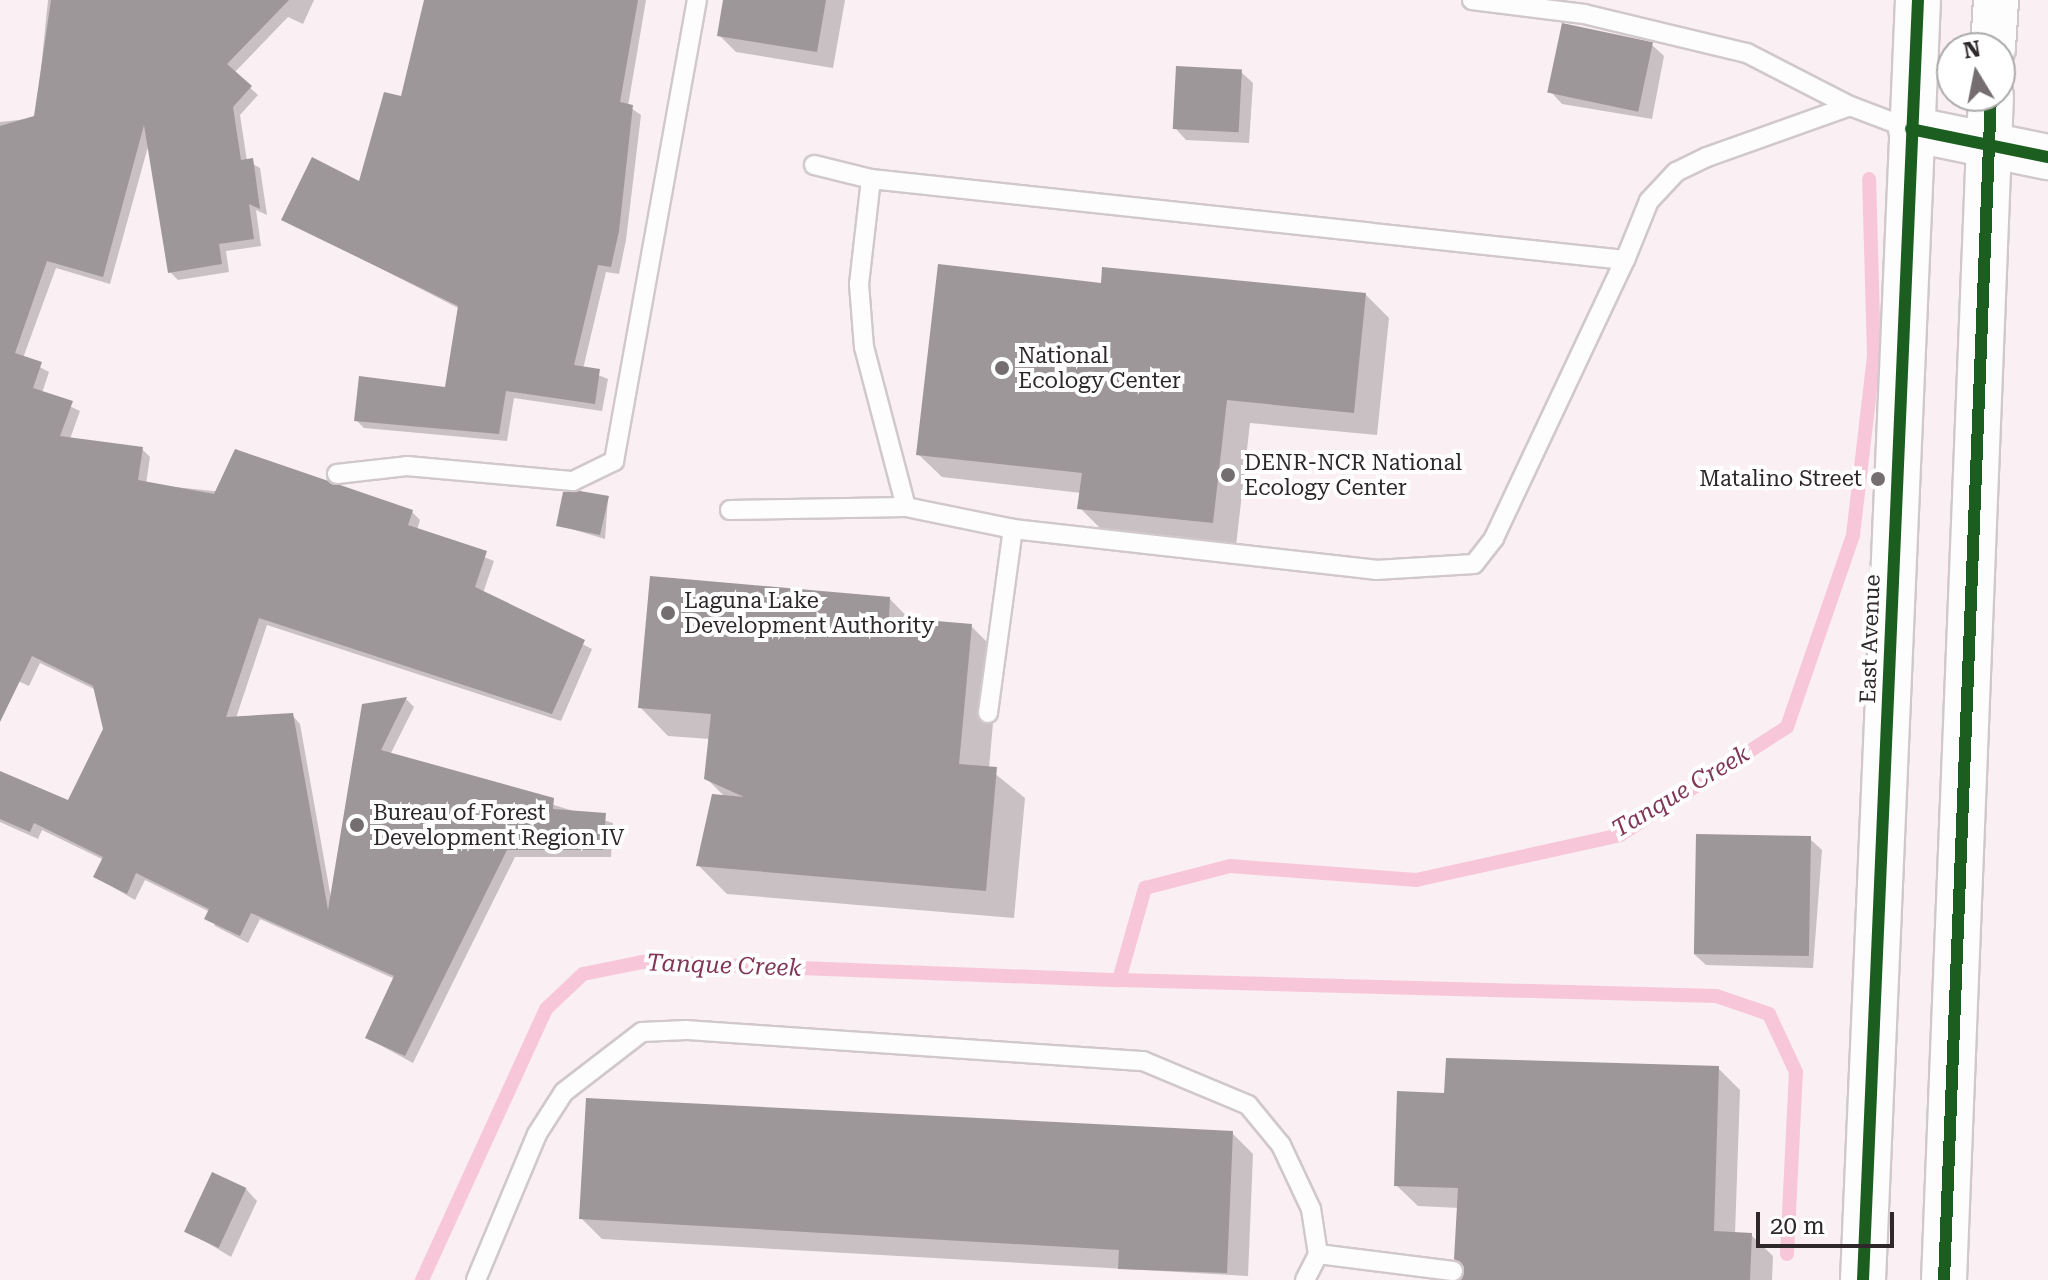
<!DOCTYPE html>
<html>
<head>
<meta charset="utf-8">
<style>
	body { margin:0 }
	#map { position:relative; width:2048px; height:1280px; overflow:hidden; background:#faf0f3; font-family:"Roboto Serif",serif }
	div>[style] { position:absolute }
	.shadow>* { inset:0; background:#0003 }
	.stream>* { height:14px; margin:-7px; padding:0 7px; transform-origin:7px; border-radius:7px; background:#f7c7d9 }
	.building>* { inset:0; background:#9e9799; transform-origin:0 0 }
	.roads { filter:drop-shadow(2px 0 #d0c8cb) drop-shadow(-2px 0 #d0c8cb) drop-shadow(0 2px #d0c8cb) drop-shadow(0 -2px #d0c8cb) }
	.service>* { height:18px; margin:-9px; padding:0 9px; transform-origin:9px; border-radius:9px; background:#fefdfd }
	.tertiary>* { height:44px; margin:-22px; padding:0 22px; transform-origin:22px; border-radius:22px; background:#fefdfd }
	.primary>* { height:44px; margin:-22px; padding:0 22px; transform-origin:22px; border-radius:22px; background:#fefdfd }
	.cycleway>* { height:12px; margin:-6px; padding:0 6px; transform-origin:6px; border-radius:6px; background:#1b5e20 }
	.dots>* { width:22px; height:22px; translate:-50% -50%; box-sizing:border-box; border:4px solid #fff; border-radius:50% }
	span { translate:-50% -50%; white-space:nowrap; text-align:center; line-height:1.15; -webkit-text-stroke:8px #fff; paint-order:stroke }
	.poi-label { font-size:22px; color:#2e282a }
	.left { translate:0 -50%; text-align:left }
	.right { translate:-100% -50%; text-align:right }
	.street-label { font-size:22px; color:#2e282a }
	.water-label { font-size:24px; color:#813658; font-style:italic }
	.north { position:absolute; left:1936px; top:32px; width:80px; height:80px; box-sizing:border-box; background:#fff; border:2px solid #aba9aa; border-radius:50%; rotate:350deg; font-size:22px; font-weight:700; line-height:32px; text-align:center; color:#2e282a }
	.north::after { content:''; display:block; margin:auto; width:28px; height:36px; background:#756e70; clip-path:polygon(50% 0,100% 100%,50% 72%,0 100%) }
	.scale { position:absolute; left:1756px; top:1212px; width:138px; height:36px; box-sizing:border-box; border:4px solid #2e282a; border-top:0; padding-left:10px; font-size:24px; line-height:28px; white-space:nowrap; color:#2e282a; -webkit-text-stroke:6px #fff; paint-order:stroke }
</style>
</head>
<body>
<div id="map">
	<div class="shadow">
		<i style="clip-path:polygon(48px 0,314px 0,303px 24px,288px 17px,234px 73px,258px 95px,240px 115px,247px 161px,260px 168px,267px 215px,256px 210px,261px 246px,226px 251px,229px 272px,178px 280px,170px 272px,149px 143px,110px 284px,56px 268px,23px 358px,49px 372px,42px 393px,80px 411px,70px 439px,142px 449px,150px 457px,146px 484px,412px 512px,420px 520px,417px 530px,494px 561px,483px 593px,592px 649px,561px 721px,267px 625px,236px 718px,292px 715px,300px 724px,331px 898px,364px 705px,406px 699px,414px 707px,390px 755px,613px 823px,611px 857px,515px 857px,413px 1063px,367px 1038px,395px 979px,260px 919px,248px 943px,215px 926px,210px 912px,145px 880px,135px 900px,95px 877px,104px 860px,42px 830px,38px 839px,0 822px,0 773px,69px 803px,105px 730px,94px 689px,40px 663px,29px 686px,18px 681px,0 721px,0 122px,36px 118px)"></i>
		<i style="clip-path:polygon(432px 0,646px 0,628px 106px,641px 115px,626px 240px,619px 274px,606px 272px,583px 369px,608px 379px,602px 411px,514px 398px,507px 441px,364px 428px,356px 420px,447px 389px,460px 309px,284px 219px,360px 183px,402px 98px)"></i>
		<i style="clip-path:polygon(725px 0,845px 0,833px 68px,736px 52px,719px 35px)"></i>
		<i style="clip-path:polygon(1652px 45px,1664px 56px,1652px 119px,1562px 104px,1551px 92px)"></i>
		<i style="clip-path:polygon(1241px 72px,1253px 83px,1249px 143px,1186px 140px,1175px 128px)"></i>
		<i style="clip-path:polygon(1103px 285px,1366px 295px,1389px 318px,1377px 435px,1250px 423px,1236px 546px,1103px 531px,1080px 508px,1081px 493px,942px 477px,918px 454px)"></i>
		<i style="clip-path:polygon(608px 498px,605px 539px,558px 525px)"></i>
		<i style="clip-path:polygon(890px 599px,911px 621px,971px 626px,999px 654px,989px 769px,1025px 798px,1014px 918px,727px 894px,699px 866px,725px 797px,707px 779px,710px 739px,668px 736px,640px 707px)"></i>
		<i style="clip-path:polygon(1810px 839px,1822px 850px,1813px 968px,1706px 965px,1694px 954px)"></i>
		<i style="clip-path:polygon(1718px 1068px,1740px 1090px,1735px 1234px,1751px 1235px,1773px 1256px,1772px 1280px,1459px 1280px,1468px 1272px,1456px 1258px,1459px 1208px,1418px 1206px,1396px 1185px,1446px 1095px)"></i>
		<i style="clip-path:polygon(1232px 1133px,1253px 1154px,1248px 1276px,602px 1239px,581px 1218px)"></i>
		<i style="clip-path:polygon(246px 1189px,257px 1201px,231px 1257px,188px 1231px)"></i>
	</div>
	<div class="stream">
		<i style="left:1787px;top:1254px;width:182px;rotate:-87.2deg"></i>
		<i style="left:1796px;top:1072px;width:64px;rotate:-115deg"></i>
		<i style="left:1769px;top:1014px;width:56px;rotate:-161.2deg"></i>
		<i style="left:1716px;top:996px;width:597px;rotate:-178.46deg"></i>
		<i style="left:1119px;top:980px;width:96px;rotate:-74.2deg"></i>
		<i style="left:1145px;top:888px;width:88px;rotate:-14.5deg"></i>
		<i style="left:1230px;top:866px;width:187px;rotate:4.3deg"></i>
		<i style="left:1416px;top:880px;width:209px;rotate:-12.4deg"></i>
		<i style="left:1620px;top:835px;width:199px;rotate:-32.9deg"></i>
		<i style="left:1787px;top:727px;width:203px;rotate:-71deg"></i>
		<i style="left:1853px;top:535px;width:181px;rotate:-83.3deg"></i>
		<i style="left:1874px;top:355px;width:176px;rotate:-91.6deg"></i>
		<i style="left:422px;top:1280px;width:298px;rotate:-65.4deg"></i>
		<i style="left:546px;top:1009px;width:51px;rotate:-43.4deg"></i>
		<i style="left:583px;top:974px;width:60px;rotate:-11.5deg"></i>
		<i style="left:642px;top:962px;width:477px;rotate:2.2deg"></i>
	</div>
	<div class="building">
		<i style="clip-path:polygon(51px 0,289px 0,227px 64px,252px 86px,233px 107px,241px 160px,253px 158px,260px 209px,249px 204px,254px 239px,219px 244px,222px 264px,168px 273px,144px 125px,103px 277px,47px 261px,15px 353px,42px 362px,33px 388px,73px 401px,60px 436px,143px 447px,138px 480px,214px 494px,235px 449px,413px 510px,408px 525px,487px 551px,475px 587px,585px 640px,552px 714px,259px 618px,226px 717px,293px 713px,328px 910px,362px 704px,407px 697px,381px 750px,554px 798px,553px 809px,606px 813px,603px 850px,507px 850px,405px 1056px,365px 1038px,394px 976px,251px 913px,240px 936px,204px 919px,209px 909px,136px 873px,127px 894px,93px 877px,103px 857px,34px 823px,30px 832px,0 819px,0 771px,68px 800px,103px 729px,93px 686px,32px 656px,0 722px,0 126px,34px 116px)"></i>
		<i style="clip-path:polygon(424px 0,638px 0,620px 102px,633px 105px,619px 231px,611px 267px,598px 265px,574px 365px,600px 369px,595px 404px,506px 391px,499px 434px,354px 421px,359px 376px,445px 387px,458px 306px,281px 220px,312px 157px,359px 181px,384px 92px,401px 96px)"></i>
		<i style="clip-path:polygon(723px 0,826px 0,817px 52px,717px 36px)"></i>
		<i style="left:1562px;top:23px;width:93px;height:71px;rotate:12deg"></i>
		<i style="left:1176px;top:66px;width:66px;height:63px;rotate:3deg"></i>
		<i style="clip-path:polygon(938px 264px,1101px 283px,1102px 267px,1366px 293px,1354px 413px,1227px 400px,1213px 523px,1077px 509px,1082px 473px,916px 455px)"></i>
		<i style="clip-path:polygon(580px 491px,609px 496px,600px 535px,556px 526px,563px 492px)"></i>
		<i style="clip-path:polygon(650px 576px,890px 597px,889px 617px,972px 624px,959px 764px,997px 767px,986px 891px,696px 866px,712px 794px,744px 797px,704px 779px,711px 714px,638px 708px)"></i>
		<i style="left:1696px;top:834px;width:115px;height:120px;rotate:1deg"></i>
		<i style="clip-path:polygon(1446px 1058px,1719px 1066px,1714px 1231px,1752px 1233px,1750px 1280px,1460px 1280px,1464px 1267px,1454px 1259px,1458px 1188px,1394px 1186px,1397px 1091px,1444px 1093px)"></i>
		<i style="clip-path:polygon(586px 1098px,1233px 1131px,1227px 1273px,1118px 1269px,1119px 1250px,579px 1219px)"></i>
		<i style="left:212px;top:1172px;width:38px;height:66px;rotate:25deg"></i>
	</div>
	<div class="roads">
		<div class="service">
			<i style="left:1472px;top:0;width:113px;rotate:7.1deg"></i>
			<i style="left:1584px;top:14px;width:168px;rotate:13.5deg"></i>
			<i style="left:1747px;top:53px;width:116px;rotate:27.2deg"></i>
			<i style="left:814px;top:165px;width:59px;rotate:13.8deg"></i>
			<i style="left:871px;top:179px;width:758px;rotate:6.13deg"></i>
			<i style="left:1625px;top:260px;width:64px;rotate:-67.9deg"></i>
			<i style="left:1649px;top:201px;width:40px;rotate:-47deg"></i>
			<i style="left:1676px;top:172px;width:34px;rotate:-26deg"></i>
			<i style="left:1707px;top:157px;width:152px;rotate:-19.6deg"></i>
			<i style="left:1850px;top:106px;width:65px;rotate:20.7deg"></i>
			<i style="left:871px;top:179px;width:106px;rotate:96.5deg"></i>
			<i style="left:859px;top:284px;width:63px;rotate:85.5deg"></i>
			<i style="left:864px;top:347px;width:165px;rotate:75.3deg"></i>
			<i style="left:337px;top:474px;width:70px;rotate:-6.5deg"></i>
			<i style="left:407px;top:466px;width:167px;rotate:5.2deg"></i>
			<i style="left:573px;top:481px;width:46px;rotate:-26deg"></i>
			<i style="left:614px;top:461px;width:468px;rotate:-79.8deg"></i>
			<i style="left:730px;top:510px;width:176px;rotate:-1deg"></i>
			<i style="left:906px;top:507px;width:109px;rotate:11.6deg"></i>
			<i style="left:1013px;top:529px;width:365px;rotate:6.4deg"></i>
			<i style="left:1376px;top:570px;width:98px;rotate:-3.5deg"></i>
			<i style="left:1474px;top:564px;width:33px;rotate:-52deg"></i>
			<i style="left:1494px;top:538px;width:307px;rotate:-64.8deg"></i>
			<i style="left:988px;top:713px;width:186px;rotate:-82.3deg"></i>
			<i style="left:476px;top:1280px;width:158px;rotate:-67.3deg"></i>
			<i style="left:537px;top:1134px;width:50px;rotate:-57.3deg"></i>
			<i style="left:564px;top:1092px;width:98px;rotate:-37.6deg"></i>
			<i style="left:642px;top:1032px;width:44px;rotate:-2.6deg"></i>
			<i style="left:686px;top:1030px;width:458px;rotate:3.9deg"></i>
			<i style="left:1143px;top:1061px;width:114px;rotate:22.7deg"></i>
			<i style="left:1248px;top:1105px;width:52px;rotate:50.5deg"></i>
			<i style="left:1281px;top:1145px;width:71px;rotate:64.9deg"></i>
			<i style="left:1311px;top:1209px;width:46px;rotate:81.2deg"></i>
			<i style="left:1318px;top:1254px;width:136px;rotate:7.2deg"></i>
			<i style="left:1305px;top:1280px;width:29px;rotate:-63deg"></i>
		</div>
		<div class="tertiary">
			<i style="left:1911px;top:129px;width:140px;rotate:11.6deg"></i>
		</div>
		<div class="primary">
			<i style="left:1993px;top:48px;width:48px;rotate:-86.4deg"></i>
			<i style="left:1863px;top:1280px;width:1281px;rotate:-87.54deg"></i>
			<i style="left:1944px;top:1280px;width:1185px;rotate:-87.73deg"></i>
		</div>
	</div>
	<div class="cycleway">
		<i style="left:1911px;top:129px;width:140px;rotate:11.6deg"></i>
		<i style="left:1863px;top:1280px;width:1281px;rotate:-87.54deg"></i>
		<i style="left:1944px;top:1280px;width:1185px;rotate:-87.73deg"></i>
	</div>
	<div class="dots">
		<i style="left:1002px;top:368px;background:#756e70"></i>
		<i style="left:1228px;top:475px;background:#756e70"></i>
		<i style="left:1878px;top:479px;background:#756e70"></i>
		<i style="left:668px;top:613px;background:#756e70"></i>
		<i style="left:357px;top:825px;background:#756e70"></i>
	</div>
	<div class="poi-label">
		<span class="left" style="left:1018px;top:368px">National<br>Ecology Center</span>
		<span class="left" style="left:1244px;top:475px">DENR-NCR National<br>Ecology Center</span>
		<span class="right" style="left:1862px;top:479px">Matalino Street</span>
		<span class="left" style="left:684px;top:613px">Laguna Lake<br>Development Authority</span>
		<span class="left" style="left:373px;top:825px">Bureau of Forest<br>Development Region IV</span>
	</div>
	<div class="street-label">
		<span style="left:1870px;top:639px;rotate:-88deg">East Avenue</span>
	</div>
	<div class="water-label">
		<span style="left:1681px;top:792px;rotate:-31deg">Tanque Creek</span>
		<span style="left:724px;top:966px;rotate:2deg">Tanque Creek</span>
	</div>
	<div class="north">N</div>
	<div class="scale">20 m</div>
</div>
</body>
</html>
